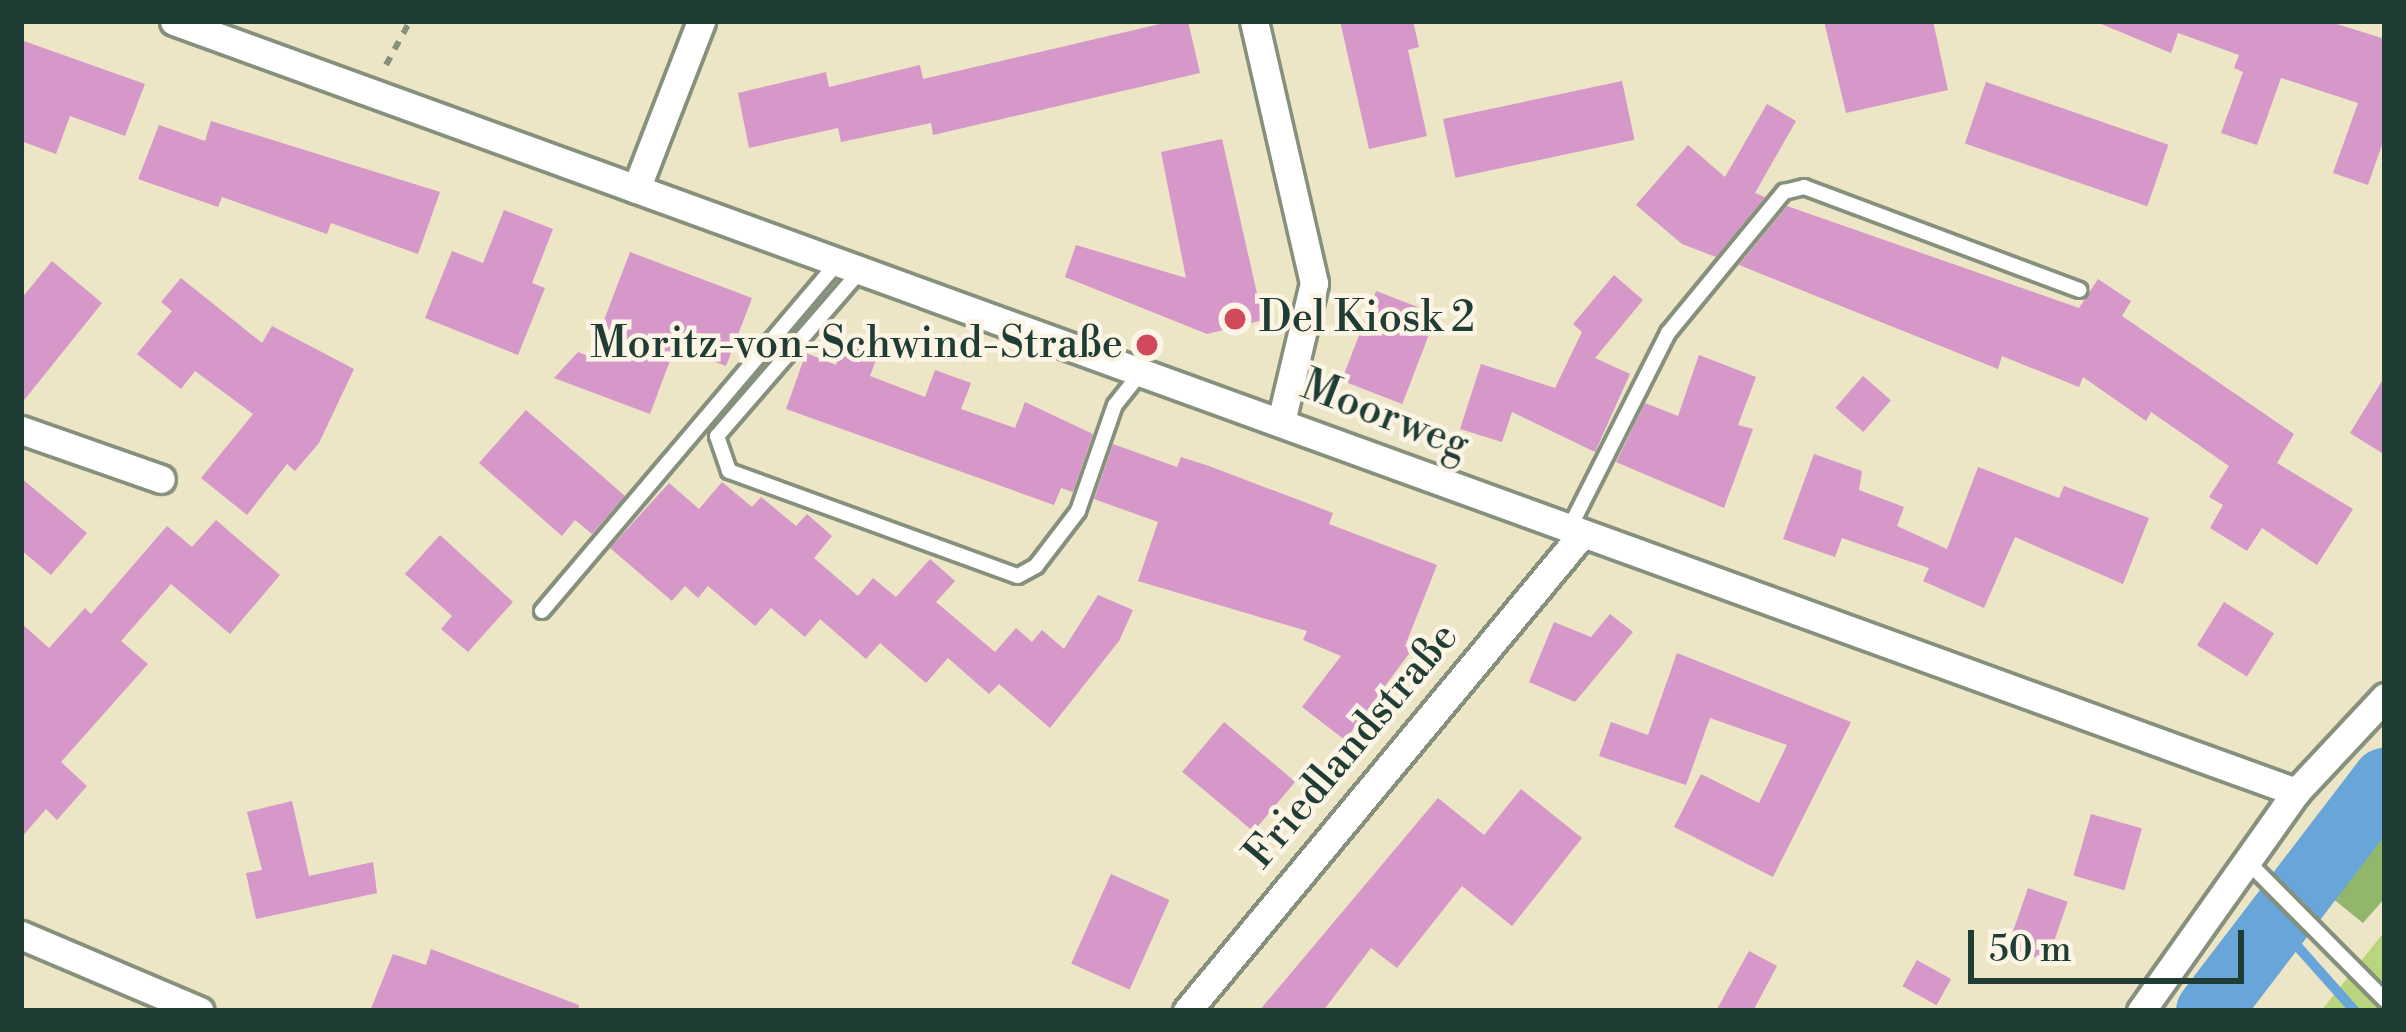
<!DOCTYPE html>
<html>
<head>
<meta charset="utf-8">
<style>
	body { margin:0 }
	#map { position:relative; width:2406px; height:1032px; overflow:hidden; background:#ece5c6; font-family:"Libre Bodoni",serif }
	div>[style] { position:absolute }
	.green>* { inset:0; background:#b9d67c }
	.forest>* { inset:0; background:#92b76c }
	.stream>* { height:10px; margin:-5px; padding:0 5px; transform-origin:5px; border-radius:5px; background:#68a6da }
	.river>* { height:66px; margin:-33px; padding:0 33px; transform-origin:33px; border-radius:33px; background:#68a6da }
	.building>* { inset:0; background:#d598c8; transform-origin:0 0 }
	.path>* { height:6px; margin-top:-3px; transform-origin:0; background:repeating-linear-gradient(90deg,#86917d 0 9px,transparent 0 18px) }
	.roads { filter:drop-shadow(3px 0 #86917d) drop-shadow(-3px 0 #86917d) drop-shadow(0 3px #86917d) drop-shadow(0 -3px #86917d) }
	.lane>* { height:14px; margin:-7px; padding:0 7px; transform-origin:7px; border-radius:7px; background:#fff }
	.street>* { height:27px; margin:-13.5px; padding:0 13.5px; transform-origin:13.5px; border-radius:13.5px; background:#fff }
	.dots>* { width:33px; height:33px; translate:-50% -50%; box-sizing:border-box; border:6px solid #fcf5e5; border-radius:50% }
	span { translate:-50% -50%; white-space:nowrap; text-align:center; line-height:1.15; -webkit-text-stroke:9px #fcf5e5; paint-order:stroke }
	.poi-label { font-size:42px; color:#1f3d34 }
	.left { translate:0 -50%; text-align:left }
	.right { translate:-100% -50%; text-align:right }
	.street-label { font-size:42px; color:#1f3d34 }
	.frame { position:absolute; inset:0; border:24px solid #1f3d34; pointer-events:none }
	.scale { position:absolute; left:1968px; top:930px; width:276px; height:54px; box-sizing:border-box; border:6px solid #1f3d34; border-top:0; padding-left:15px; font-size:36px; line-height:42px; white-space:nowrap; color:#1f3d34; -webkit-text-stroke:9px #fcf5e5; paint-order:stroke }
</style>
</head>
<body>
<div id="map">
	<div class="green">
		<i style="clip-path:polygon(2385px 931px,2385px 1011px,2321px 1011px)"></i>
	</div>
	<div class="forest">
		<i style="clip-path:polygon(2385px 799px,2385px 898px,2363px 923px,2332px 898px,2348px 839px)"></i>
	</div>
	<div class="stream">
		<i style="left:2275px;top:921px;width:120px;rotate:48.4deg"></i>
	</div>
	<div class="river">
		<i style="left:2209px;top:1011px;width:290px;rotate:-52.6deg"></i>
	</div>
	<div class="building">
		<i style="clip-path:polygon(1173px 21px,1188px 21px,1200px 73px,933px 135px,931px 123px,841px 142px,838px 128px,749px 148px,738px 93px,826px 72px,829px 87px,920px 65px,923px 79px)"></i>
		<i style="clip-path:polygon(1340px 21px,1413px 21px,1419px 47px,1408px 50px,1427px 136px,1369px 149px)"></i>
		<i style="clip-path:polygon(1824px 21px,1933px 21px,1948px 90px,1846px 113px)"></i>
		<i style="clip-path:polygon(2094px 21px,2327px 21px,2385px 39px,2385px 136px,2368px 185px,2333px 173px,2358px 103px,2281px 78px,2257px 145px,2221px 133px,2243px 72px,2234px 68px,2239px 55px,2178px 33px,2171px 53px)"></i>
		<i style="clip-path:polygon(21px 40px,145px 84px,125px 136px,70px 116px,56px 154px,21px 141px)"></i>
		<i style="left:1622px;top:81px;width:60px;height:183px;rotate:78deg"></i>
		<i style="left:1986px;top:82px;width:193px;height:65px;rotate:19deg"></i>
		<i style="clip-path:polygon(1767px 104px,1796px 121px,1755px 193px,1765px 197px,1716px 257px,1682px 244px,1636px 205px,1688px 145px,1725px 177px)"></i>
		<i style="clip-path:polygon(211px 121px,440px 192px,418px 254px,331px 223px,327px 234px,222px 197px,218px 207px,138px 179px,159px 125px,205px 141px)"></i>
		<i style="clip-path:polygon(1222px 139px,1263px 320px,1207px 334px,1065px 277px,1076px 245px,1186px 278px,1161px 152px)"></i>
		<i style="clip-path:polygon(1787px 206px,2079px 308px,2098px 279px,2131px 301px,2122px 316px,2294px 434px,2277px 463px,2353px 509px,2317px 565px,2262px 528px,2247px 551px,2210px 528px,2223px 505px,2209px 497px,2229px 466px,2151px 412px,2146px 421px,2083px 377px,2079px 387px,2002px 356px,1998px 369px,1739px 265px)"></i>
		<i style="clip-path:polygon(504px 210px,553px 229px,532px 283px,545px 288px,518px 355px,425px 318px,452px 251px,483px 263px)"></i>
		<i style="clip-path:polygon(630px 252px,752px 298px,726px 366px,675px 347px,650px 414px,554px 378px,578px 352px,590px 357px)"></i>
		<i style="clip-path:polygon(52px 261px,102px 303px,21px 404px,21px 299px)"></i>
		<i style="clip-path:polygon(1614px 275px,1643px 300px,1595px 358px,1630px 374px,1595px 452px,1512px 412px,1502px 442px,1460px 429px,1481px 364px,1555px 388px,1582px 332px,1573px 324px)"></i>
		<i style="clip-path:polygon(181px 278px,262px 343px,272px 326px,354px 369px,319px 443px,295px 471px,287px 464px,247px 515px,201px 478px,253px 414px,195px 371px,181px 389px,137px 354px,172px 311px,161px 302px)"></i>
		<i style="left:1376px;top:291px;width:65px;height:96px;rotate:21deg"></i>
		<i style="clip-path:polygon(846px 337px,880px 349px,870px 376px,925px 397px,935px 370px,971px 383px,961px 409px,1015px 428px,1025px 402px,1093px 434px,1073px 492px,1061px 488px,1054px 505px,786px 409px,806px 353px,836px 365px)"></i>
		<i style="clip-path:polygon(1699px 355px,1756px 377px,1738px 425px,1753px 429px,1724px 508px,1616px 462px,1645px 403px,1678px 416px)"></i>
		<i style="left:1863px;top:376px;width:37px;height:42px;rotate:41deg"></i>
		<i style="clip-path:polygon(2385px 376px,2385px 455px,2350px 433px)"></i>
		<i style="clip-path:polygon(526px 410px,625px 496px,592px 534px,575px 520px,562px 536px,479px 463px)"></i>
		<i style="clip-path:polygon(1113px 444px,1177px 467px,1181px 457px,1209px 466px,1333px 513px,1329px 524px,1437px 565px,1405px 646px,1411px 651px,1345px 740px,1302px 707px,1341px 656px,1303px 640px,1307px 631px,1138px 581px,1158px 522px,1094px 499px)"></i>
		<i style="clip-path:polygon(1814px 454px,1862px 471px,1859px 490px,1904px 507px,1897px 526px,1947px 549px,1978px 467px,2059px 498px,2064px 486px,2149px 518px,2123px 584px,2015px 537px,1984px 608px,1923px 581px,1929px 568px,1842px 538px,1835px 557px,1783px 539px)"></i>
		<i style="clip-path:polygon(21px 478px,87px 533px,51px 575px,21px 550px)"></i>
		<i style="clip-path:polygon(722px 482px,752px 507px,761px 497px,796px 526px,807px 514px,832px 536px,814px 558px,858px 596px,873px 578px,896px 597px,930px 559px,955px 581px,936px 602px,995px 652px,1016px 628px,1032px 642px,1042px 630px,1064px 649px,1098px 595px,1133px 610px,1119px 641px,1050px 728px,999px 684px,989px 694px,948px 658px,926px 683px,880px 643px,866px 659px,820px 619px,805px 637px,771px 608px,755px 626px,708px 586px,698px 598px,685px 586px,672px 601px,610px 548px,669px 483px,699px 509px)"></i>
		<i style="clip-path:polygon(216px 520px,280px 575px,230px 634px,171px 584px,121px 641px,148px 664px,61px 762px,87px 786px,57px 820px,46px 809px,21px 838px,21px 623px,49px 648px,85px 608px,91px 614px,167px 526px,192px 547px)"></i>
		<i style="clip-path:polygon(440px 535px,513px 602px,468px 652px,441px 629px,452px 616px,405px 574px)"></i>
		<i style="left:2224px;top:602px;width:59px;height:51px;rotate:32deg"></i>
		<i style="clip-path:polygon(1610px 614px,1633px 632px,1575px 702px,1529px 682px,1554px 622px,1591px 637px)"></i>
		<i style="clip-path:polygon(1677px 653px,1851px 722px,1773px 877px,1674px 827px,1701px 774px,1759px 803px,1787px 745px,1710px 718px,1686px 785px,1599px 756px,1611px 722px,1648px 735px)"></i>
		<i style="left:1224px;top:722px;width:93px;height:65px;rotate:40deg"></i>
		<i style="clip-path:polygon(1521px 789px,1582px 838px,1512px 926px,1462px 886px,1397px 968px,1371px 948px,1323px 1011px,1259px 1011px,1438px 798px,1484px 835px)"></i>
		<i style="clip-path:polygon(292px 801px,309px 876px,373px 862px,377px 893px,256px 919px,246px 873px,262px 870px,247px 812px)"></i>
		<i style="left:2091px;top:814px;width:53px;height:64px;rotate:16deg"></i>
		<i style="left:1111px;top:874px;width:64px;height:98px;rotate:24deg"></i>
		<i style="left:2028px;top:888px;width:42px;height:63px;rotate:19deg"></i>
		<i style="clip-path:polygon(431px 949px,579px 1005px,578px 1011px,370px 1011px,393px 954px,426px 965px)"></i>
		<i style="clip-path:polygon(1749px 951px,1777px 966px,1753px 1011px,1716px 1011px)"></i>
		<i style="left:1917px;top:960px;width:39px;height:30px;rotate:29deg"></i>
	</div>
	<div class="path">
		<i style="left:386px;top:65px;width:50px;rotate:-61.4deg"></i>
	</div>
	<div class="roads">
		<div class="lane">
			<i style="left:861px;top:270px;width:220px;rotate:130.9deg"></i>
			<i style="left:717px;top:436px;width:37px;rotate:71deg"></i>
			<i style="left:729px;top:471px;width:307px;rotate:20deg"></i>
			<i style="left:1018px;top:576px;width:21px;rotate:-29deg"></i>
			<i style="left:1036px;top:566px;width:69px;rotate:-52.6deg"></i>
			<i style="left:1078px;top:511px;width:112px;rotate:-70.8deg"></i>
			<i style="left:1115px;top:405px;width:43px;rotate:-51.5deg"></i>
			<i style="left:1569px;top:529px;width:220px;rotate:-63.2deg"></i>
			<i style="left:1668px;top:333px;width:183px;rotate:-50.6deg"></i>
			<i style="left:1784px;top:192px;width:21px;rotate:-14deg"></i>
			<i style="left:1804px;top:187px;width:294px;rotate:20.5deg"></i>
			<i style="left:542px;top:611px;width:458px;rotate:-49.7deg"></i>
			<i style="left:2247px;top:861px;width:196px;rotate:45.2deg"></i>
		</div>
		<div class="street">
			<i style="left:174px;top:21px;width:2258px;rotate:19.97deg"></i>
			<i style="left:1254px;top:21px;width:269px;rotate:77.1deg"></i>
			<i style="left:1314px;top:283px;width:143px;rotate:103.4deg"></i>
			<i style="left:636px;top:189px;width:180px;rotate:-68.8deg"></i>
			<i style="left:21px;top:430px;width:148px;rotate:19.3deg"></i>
			<i style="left:21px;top:935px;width:194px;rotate:23deg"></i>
			<i style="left:1187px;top:1011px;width:619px;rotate:-50.37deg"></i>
			<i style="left:2141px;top:1011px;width:268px;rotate:-54.7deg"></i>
			<i style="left:2296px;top:792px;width:130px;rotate:-46.9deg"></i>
		</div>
	</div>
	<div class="dots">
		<i style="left:1235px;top:319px;background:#d1495b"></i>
		<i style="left:1147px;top:345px;background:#d1495b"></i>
	</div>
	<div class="poi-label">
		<span class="left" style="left:1259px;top:319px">Del Kiosk 2</span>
		<span class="right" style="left:1123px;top:345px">Moritz-von-Schwind-Straße</span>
	</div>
	<div class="street-label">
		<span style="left:1385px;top:416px;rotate:21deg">Moorweg</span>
		<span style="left:1352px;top:746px;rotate:-50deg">Friedlandstraße</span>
	</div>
	<div class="frame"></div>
	<div class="scale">50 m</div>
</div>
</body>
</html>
